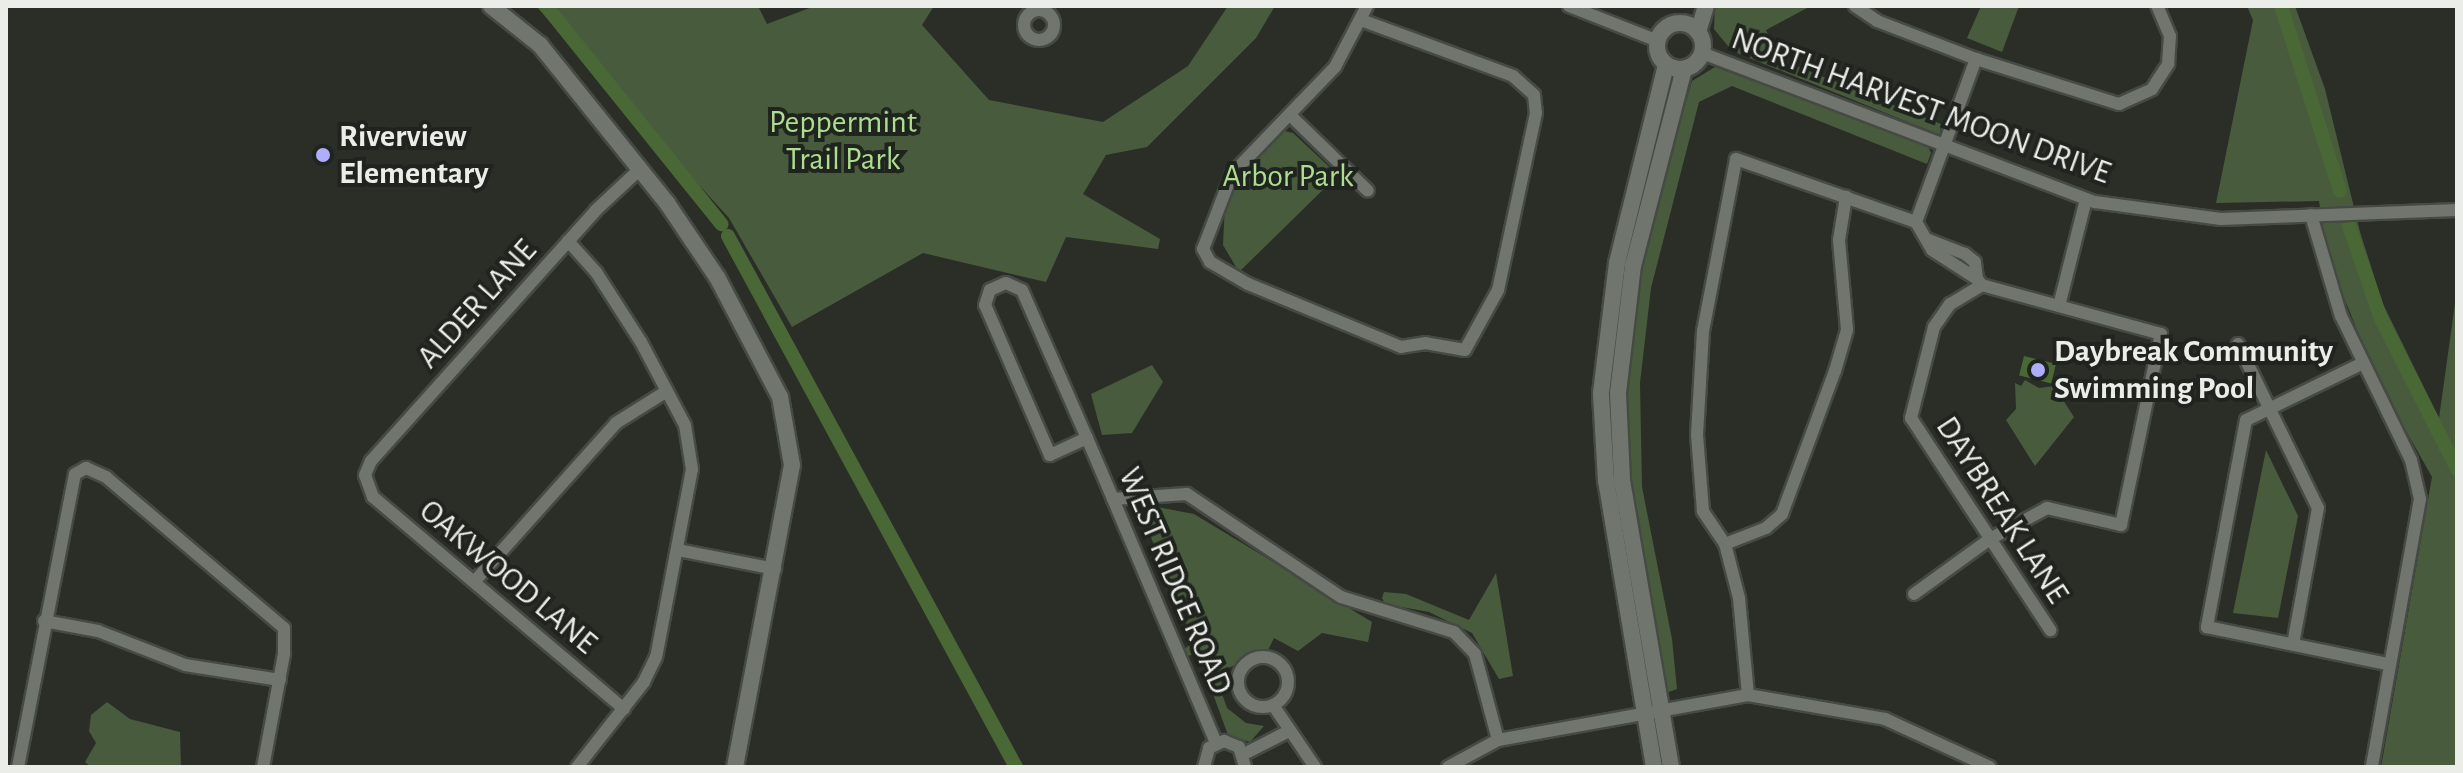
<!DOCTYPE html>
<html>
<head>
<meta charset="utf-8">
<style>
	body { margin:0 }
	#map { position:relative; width:2463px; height:773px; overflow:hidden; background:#2a2e27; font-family:"Alegreya Sans",sans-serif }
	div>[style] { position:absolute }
	.green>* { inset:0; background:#485b3d }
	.water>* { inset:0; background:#496836; transform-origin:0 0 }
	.canal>* { height:14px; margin:-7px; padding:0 7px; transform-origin:7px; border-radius:7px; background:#496836 }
	.roads { filter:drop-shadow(2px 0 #464a44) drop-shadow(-2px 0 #464a44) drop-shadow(0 2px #464a44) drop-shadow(0 -2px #464a44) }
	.minor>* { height:12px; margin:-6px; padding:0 6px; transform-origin:6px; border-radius:6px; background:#70756d }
	.minor>.ring { margin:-6px; padding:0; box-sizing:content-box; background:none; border:12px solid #70756d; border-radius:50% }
	.tertiary>* { height:16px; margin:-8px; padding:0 8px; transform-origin:8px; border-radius:8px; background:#70756d }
	.tertiary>.ring { margin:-8px; padding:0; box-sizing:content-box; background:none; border:16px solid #70756d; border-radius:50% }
	.dots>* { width:22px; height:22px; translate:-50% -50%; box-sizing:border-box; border:4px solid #20241e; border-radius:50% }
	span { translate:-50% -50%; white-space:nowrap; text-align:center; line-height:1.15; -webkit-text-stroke:8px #20241e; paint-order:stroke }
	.street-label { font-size:32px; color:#eaede8 }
	.park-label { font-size:32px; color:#aedd91 }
	.poi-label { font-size:32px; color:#eaede8; font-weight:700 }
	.left { translate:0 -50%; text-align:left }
	.frame { position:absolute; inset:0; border:8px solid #eaede8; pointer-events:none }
</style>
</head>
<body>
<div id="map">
	<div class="green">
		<i style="clip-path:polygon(536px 6px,758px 6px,767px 24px,815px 6px,934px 6px,922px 25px,989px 100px,1103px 122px,1188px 66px,1228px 6px,1275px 6px,1256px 38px,1147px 147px,1106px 155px,1083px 194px,1160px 239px,1158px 249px,1066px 237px,1046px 282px,923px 253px,792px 327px,729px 218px)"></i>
		<i style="clip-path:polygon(1715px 6px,1811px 6px,1766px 30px,1779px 59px,1941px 124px,1940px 135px,1732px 51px,1714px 29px)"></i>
		<i style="clip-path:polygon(1981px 6px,2019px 6px,2002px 52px,1967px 38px)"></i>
		<i style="clip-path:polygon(2247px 6px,2295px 6px,2325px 89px,2360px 232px,2383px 304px,2439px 418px,2457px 289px,2457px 767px,2381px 767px,2432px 477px,2378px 381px,2327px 256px,2319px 201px,2216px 203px,2253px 20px)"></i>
		<i style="clip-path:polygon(1715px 67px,1927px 144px,1931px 153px,1927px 164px,1732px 86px,1699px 102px,1651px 288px,1640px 383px,1642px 487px,1672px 639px,1677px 689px,1666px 693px,1627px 466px,1624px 394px,1636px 291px,1674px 143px,1692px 81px)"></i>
		<i style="clip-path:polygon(1285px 131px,1293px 133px,1338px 175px,1239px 272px,1223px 245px,1225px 203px,1236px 180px)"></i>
		<i style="clip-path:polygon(1152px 365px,1163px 382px,1132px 433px,1102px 435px,1091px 394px)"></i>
		<i style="clip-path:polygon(2025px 380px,2039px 388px,2054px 386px,2074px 417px,2035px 466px,2006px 420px,2016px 409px,2015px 383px,2021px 386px)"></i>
		<i style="clip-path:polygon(2266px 450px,2298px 516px,2278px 618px,2233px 613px)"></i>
		<i style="clip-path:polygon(1157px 507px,1194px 514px,1372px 622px,1368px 642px,1322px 633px,1298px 651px,1274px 638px,1266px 654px,1222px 670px,1221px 691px,1227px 708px,1246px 723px,1264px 726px,1250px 742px,1228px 735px,1198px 653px,1184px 657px,1181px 651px,1193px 643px,1141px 512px)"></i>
		<i style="clip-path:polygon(1496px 573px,1513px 676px,1499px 679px,1472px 633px,1429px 612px,1385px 604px,1382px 598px,1384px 592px,1406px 594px,1469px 620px)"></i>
		<i style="clip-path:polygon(107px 702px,130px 719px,180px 732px,181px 767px,91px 767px,85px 762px,96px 743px,89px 731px,91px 715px)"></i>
	</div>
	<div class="water">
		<i style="left:2024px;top:356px;width:33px;height:20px;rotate:14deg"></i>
	</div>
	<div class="canal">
		<i style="left:546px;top:6px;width:280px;rotate:51.2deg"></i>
		<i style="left:2281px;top:6px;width:194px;rotate:72.3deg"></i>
		<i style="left:2349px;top:226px;width:98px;rotate:71deg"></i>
		<i style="left:2381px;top:319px;width:168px;rotate:63.1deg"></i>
		<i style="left:728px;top:236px;width:604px;rotate:61.53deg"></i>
	</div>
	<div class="roads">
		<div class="minor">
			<i style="left:1569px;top:6px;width:96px;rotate:21.5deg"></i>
			<i style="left:1855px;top:6px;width:27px;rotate:34deg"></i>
			<i style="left:1877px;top:21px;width:106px;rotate:21deg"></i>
			<i style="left:1976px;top:59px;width:150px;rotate:17.5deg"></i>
			<i style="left:2119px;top:104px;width:36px;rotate:-24deg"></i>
			<i style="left:2152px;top:89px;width:30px;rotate:-57deg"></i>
			<i style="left:2168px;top:64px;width:28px;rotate:-86deg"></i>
			<i style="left:2170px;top:36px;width:33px;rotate:-113deg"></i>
			<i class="ring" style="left:1024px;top:10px;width:18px;height:18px"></i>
			<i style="left:1361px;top:20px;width:162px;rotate:20.2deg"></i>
			<i style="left:1513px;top:76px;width:28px;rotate:42deg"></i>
			<i style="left:1534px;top:95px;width:18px;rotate:84deg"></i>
			<i style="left:1536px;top:113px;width:181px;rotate:102.1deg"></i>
			<i style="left:1498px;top:290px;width:68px;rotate:118.8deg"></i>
			<i style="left:1465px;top:350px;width:40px;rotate:-170deg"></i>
			<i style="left:1426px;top:343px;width:25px;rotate:171deg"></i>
			<i style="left:1401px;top:347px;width:165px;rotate:-157.6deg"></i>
			<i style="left:1248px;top:284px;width:44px;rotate:-149.9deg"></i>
			<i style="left:1210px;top:262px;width:15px;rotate:-118deg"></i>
			<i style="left:1203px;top:249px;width:80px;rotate:-68.9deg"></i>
			<i style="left:1232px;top:174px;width:149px;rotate:-46.1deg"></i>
			<i style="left:1335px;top:67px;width:69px;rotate:-62.3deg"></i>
			<i style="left:1702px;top:53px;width:420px;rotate:20.8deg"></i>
			<i style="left:2095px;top:202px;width:127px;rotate:7.7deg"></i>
			<i style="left:2221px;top:219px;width:236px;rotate:-2.2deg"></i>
			<i style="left:1291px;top:116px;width:107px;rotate:44.2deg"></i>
			<i style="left:2311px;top:215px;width:105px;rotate:73.5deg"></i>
			<i style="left:2341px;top:316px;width:160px;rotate:64.1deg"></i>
			<i style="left:2411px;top:460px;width:40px;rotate:77deg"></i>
			<i style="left:2420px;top:499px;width:272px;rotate:100.2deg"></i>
			<i style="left:1916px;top:222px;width:174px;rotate:-69.8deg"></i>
			<i style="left:1916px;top:222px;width:32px;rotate:60deg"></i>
			<i style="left:1932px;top:250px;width:54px;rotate:32.8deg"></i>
			<i style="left:1977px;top:279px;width:17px;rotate:-97deg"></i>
			<i style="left:1975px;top:262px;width:13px;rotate:-141deg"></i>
			<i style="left:1965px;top:254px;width:40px;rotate:-159deg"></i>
			<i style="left:568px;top:241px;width:42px;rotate:47.9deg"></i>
			<i style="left:596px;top:272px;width:83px;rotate:57.3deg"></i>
			<i style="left:641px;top:342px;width:94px;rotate:62.1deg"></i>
			<i style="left:685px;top:425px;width:45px;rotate:81deg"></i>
			<i style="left:692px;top:469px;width:191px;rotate:100.8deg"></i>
			<i style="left:656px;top:657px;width:28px;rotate:116deg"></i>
			<i style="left:644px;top:682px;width:108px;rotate:128.2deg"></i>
			<i style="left:1982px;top:285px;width:37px;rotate:149deg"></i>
			<i style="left:1950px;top:304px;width:28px;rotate:125deg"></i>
			<i style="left:1934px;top:327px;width:94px;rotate:104.2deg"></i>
			<i style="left:1911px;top:418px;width:254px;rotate:56.7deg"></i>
			<i style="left:2059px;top:306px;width:110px;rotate:-75.8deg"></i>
			<i style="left:2238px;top:344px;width:182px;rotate:64deg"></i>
			<i style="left:2318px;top:508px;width:138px;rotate:100.4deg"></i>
			<i style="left:2361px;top:364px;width:128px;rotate:154deg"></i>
			<i style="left:2246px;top:420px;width:211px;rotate:100.7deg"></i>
			<i style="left:2207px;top:627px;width:184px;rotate:11.6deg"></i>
			<i style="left:1087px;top:438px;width:41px;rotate:155.3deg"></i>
			<i style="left:1050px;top:455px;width:163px;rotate:-113.4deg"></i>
			<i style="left:985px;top:305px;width:16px;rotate:-72deg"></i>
			<i style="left:990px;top:290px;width:17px;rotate:-24deg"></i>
			<i style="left:1006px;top:283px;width:17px;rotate:24deg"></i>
			<i style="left:1022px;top:290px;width:162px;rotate:66.3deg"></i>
			<i style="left:1087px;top:438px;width:66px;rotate:66.9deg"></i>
			<i style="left:1113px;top:499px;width:265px;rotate:67.1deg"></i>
			<i style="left:1113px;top:499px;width:74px;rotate:-3.9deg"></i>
			<i style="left:1187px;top:494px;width:185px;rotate:33.8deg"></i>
			<i style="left:1341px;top:597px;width:118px;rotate:17.2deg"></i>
			<i style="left:1454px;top:632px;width:30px;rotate:46deg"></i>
			<i style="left:1475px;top:654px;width:89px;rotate:75deg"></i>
			<i style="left:1725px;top:544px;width:44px;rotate:-21.3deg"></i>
			<i style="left:1766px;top:528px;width:21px;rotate:-41deg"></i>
			<i style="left:1782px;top:514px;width:153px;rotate:-69.7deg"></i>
			<i style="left:1835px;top:371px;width:43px;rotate:-73.7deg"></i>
			<i style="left:1847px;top:330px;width:90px;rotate:-95.1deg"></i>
			<i style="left:1839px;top:240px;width:44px;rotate:-80.8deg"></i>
			<i style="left:678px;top:550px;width:99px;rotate:11.1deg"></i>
			<i style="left:474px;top:582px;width:213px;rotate:-48.2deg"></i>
			<i style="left:616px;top:423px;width:60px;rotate:-32.1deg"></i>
			<i style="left:1914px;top:594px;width:94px;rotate:-35.9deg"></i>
			<i style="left:1990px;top:539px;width:65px;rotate:-28.5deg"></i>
			<i style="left:2047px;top:508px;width:76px;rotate:12.9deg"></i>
			<i style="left:2121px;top:525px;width:195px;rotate:-78.2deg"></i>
			<i style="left:2161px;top:334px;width:186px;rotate:-164.7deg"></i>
			<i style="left:1982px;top:285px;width:8px;rotate:-130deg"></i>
			<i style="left:44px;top:621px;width:55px;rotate:10.5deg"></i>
			<i style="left:98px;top:631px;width:93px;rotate:21.3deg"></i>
			<i style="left:185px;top:665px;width:96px;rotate:9deg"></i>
			<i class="ring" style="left:1238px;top:657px;width:38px;height:38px"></i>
			<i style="left:1748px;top:695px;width:97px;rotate:-95.3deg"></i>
			<i style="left:1739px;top:598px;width:56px;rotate:-104.5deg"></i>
			<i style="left:1725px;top:544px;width:40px;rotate:-124deg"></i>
			<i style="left:1703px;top:511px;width:76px;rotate:-94.5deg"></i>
			<i style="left:1697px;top:435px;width:104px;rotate:-86.7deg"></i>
			<i style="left:1703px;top:331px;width:175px;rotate:-79.1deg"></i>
			<i style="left:1736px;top:159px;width:191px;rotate:19.3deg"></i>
			<i style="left:1273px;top:705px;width:75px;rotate:55.9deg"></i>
			<i style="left:624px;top:709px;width:329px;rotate:-139.8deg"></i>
			<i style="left:373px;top:497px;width:23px;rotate:-110deg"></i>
			<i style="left:365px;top:475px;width:15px;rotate:-67deg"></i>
			<i style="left:371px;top:461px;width:337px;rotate:-48.1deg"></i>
			<i style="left:596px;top:210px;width:60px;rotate:-43deg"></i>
			<i style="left:1244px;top:754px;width:48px;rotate:-27.1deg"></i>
			<i style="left:18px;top:767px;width:298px;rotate:-79deg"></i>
			<i style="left:75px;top:474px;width:13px;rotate:-29deg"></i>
			<i style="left:86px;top:468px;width:22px;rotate:24deg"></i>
			<i style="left:106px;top:477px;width:233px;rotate:40.3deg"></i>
			<i style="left:284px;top:628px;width:26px;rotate:90deg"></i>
			<i style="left:284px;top:654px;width:115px;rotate:100.5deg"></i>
			<i style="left:1204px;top:767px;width:20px;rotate:-75deg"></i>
			<i style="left:1209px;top:748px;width:17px;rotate:-25deg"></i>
			<i style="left:1224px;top:741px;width:16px;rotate:22deg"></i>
			<i style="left:1239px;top:747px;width:21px;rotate:73deg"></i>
			<i style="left:1448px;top:767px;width:57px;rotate:-28.4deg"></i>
			<i style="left:1498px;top:740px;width:254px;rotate:-10.2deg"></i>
			<i style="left:1748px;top:695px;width:139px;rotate:9.9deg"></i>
			<i style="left:1885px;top:719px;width:115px;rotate:24.6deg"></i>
		</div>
		<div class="tertiary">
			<i style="left:491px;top:6px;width:63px;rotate:38.5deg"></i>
			<i style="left:540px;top:45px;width:203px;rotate:51.2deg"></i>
			<i style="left:667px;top:203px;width:89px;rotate:56deg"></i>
			<i style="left:717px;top:277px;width:136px;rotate:62.3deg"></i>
			<i style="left:780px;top:397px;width:69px;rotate:80deg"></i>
			<i style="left:792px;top:465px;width:307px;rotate:100.7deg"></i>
			<i class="ring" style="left:1657px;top:23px;width:30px;height:30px"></i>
			<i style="left:1698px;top:32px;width:27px;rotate:-73deg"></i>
			<i style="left:1654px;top:767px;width:290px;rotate:-99.5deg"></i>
			<i style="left:1606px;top:481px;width:88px;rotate:-93.3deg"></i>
			<i style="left:1601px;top:393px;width:131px;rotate:-83deg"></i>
			<i style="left:1617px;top:263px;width:204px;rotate:-76.1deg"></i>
			<i style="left:1671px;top:767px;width:292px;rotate:-99.7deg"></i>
			<i style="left:1622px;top:479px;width:86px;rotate:-92.7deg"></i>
			<i style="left:1618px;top:393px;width:128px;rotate:-83.3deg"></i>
			<i style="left:1633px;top:266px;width:203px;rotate:-75.5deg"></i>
		</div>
	</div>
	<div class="dots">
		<i style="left:323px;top:155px;background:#afaefa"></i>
		<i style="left:2038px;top:370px;background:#afaefa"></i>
	</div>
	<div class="street-label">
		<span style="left:1921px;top:106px;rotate:20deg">NORTH HARVEST MOON DRIVE</span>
		<span style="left:477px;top:304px;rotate:-48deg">ALDER LANE</span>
		<span style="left:2002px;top:510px;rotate:57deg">DAYBREAK LANE</span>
		<span style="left:508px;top:577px;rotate:40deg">OAKWOOD LANE</span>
		<span style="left:1175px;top:581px;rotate:67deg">WEST RIDGE ROAD</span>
	</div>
	<div class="park-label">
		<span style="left:843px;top:141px">Peppermint<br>Trail Park</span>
		<span style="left:1288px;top:176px">Arbor Park</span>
	</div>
	<div class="poi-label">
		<span class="left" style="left:339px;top:155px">Riverview<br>Elementary</span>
		<span class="left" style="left:2054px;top:370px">Daybreak Community<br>Swimming Pool</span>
	</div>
	<div class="frame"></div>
</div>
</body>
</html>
